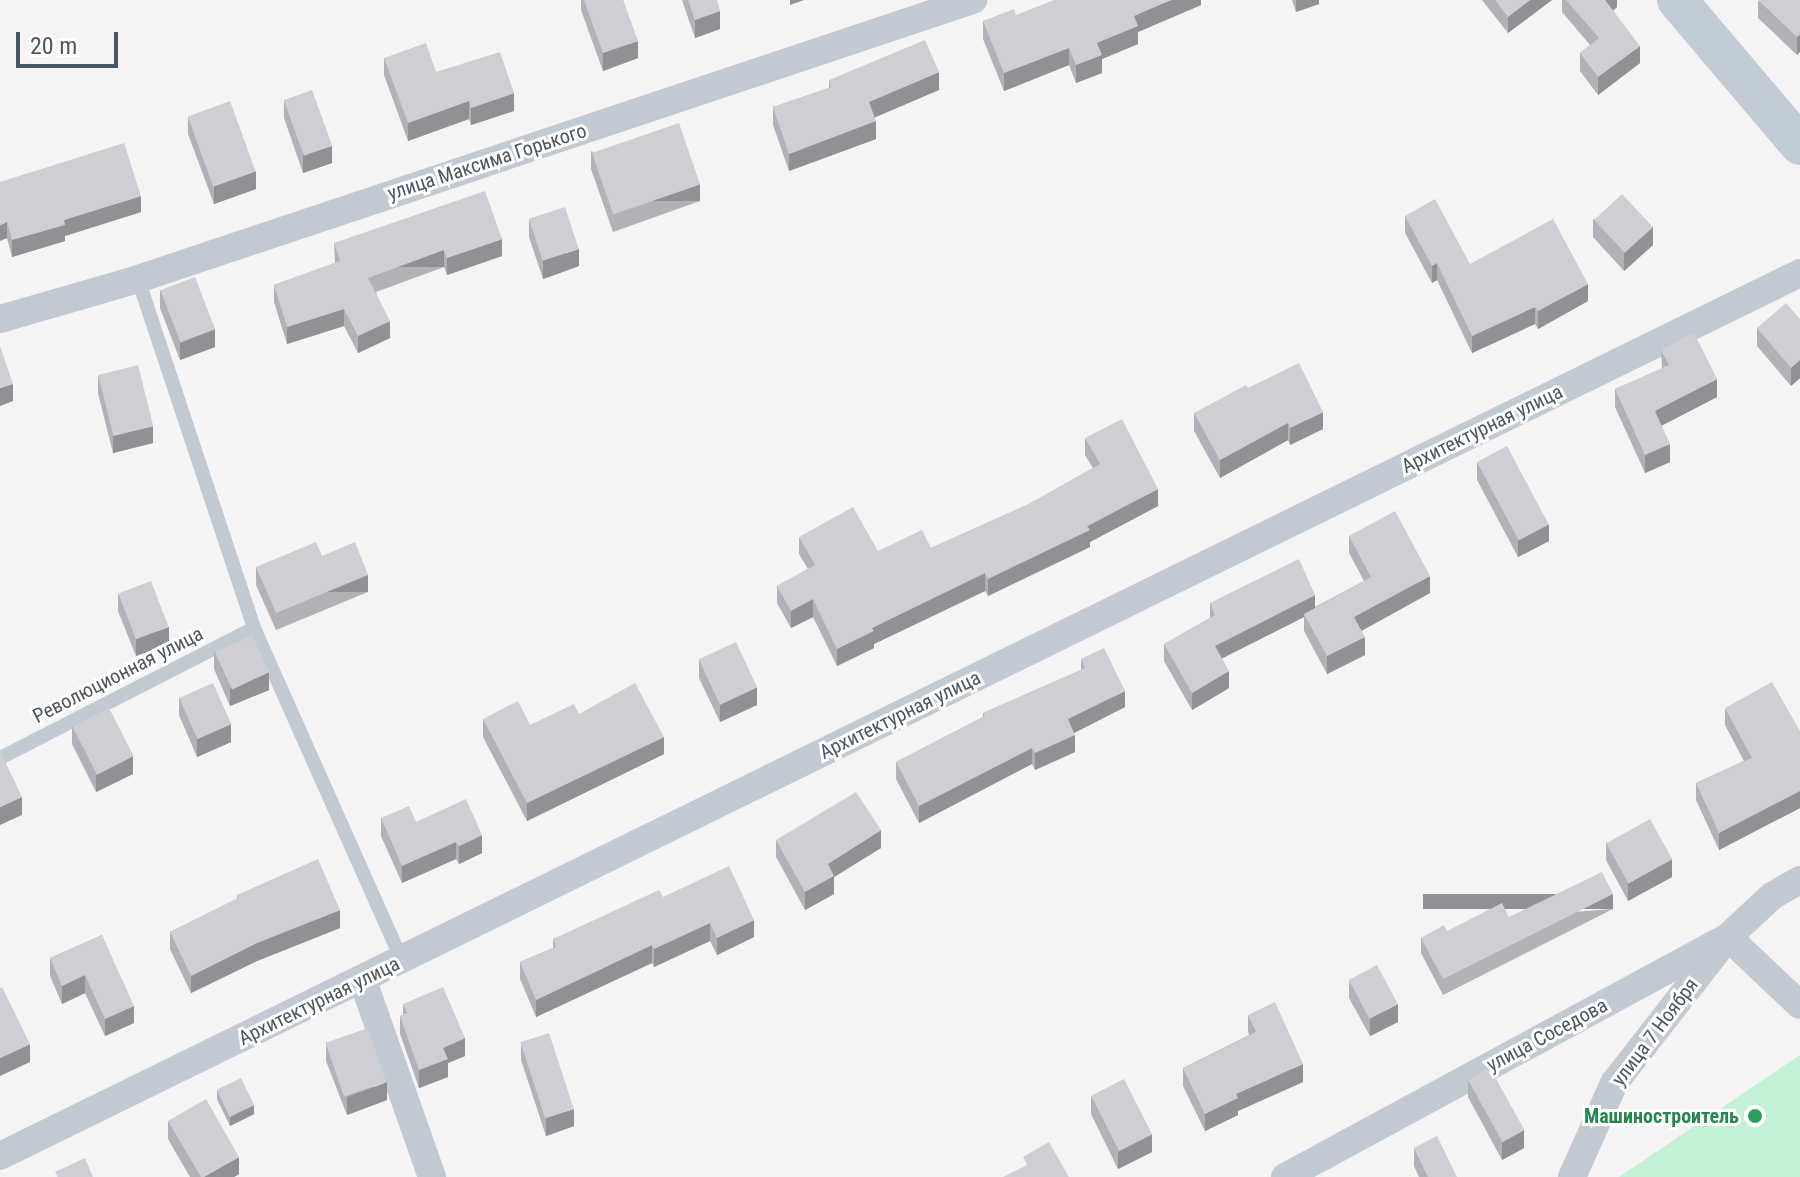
<!DOCTYPE html>
<html>
<head>
<meta charset="utf-8">
<style>
	body { margin:0 }
	#map { position:relative; width:1800px; height:1177px; overflow:hidden; background:#f5f3f3; font-family:"Roboto Condensed",sans-serif }
	div>[style] { position:absolute }
	.green>* { inset:0; background:#c3f1d5 }
	.lane>* { height:14px; margin:-7px; padding:0 7px; transform-origin:7px; border-radius:7px; background:#c1cad2 }
	.street>* { height:28px; margin:-14px; padding:0 14px; transform-origin:14px; border-radius:14px; background:#c1cad2 }
	.secondary>* { height:40px; margin:-20px; padding:0 20px; transform-origin:20px; border-radius:20px; background:#c1cbd6 }
	.wall>* { inset:0; background:#b0b2b7 }
	.shaded-wall>* { inset:0; background:#909195; transform-origin:0 0 }
	.building>* { inset:0; background:#cdcfd5; transform-origin:0 0 }
	.dots>* { width:22px; height:22px; translate:-50% -50%; box-sizing:border-box; border:4px solid #fff; border-radius:50% }
	span { translate:-50% -50%; white-space:nowrap; text-align:center; line-height:1.15; -webkit-text-stroke:6px #fff; paint-order:stroke }
	.street-label { font-size:20px; color:#4a5661 }
	.leisure-label { font-size:20px; color:#27864d; font-weight:700 }
	.right { translate:-100% -50%; text-align:right }
	.scale { position:absolute; left:16px; top:32px; width:102px; height:36px; box-sizing:border-box; border:4px solid #4a5661; border-top:0; padding-left:10px; font-size:24px; line-height:28px; white-space:nowrap; color:#4a5661; -webkit-text-stroke:6px #fff; paint-order:stroke }
</style>
</head>
<body>
<div id="map">
	<div class="green">
		<i style="clip-path:polygon(1800px 1055px,1800px 1177px,1619px 1177px)"></i>
	</div>
	<div class="lane">
		<i style="left:138px;top:279px;width:368px;rotate:71.6deg"></i>
		<i style="left:254px;top:628px;width:363px;rotate:66deg"></i>
		<i style="left:0;top:758px;width:285px;rotate:-27.1deg"></i>
	</div>
	<div class="street">
		<i style="left:0;top:319px;width:141px;rotate:-16.1deg"></i>
		<i style="left:135px;top:280px;width:884px;rotate:-18.48deg"></i>
		<i style="left:363px;top:981px;width:208px;rotate:70.6deg"></i>
		<i style="left:0;top:1156px;width:2005px;rotate:-26.13deg"></i>
		<i style="left:1285px;top:1177px;width:504px;rotate:-28.45deg"></i>
		<i style="left:1728px;top:937px;width:60px;rotate:-43deg"></i>
		<i style="left:1772px;top:896px;width:32px;rotate:-30deg"></i>
		<i style="left:1572px;top:1177px;width:103px;rotate:-65.9deg"></i>
		<i style="left:1614px;top:1083px;width:185px;rotate:-52deg"></i>
		<i style="left:1728px;top:937px;width:99px;rotate:43.4deg"></i>
	</div>
	<div class="secondary">
		<i style="left:1677px;top:0;width:190px;rotate:49.7deg"></i>
	</div>
	<div class="wall">
		<i style="clip-path:polygon(581px 0,623px 0,638px 58px,603px 71px,581px 10px)"></i>
		<i style="clip-path:polygon(682px 0,717px 0,720px 29px,695px 38px)"></i>
		<i style="clip-path:polygon(1201px 0,1201px 5px,1138px 32px,1138px 44px,1102px 59px,1102px 73px,1076px 83px,1069px 65px,1004px 91px,983px 39px,983px 21px,1016px 15px)"></i>
		<i style="clip-path:polygon(1292px 0,1319px 0,1319px 4px,1296px 12px)"></i>
		<i style="clip-path:polygon(1482px 0,1552px 0,1508px 33px)"></i>
		<i style="clip-path:polygon(1562px 0,1617px 0,1617px 7px,1613px 11px,1640px 63px,1598px 95px,1580px 71px,1580px 53px,1590px 45px,1562px 12px)"></i>
		<i style="clip-path:polygon(1800px 0,1797px 55px,1758px 18px,1758px 1px)"></i>
		<i style="clip-path:polygon(384px 58px,436px 72px,514px 111px,471px 125px,469px 119px,408px 141px,384px 75px)"></i>
		<i style="clip-path:polygon(829px 80px,939px 90px,874px 117px,876px 139px,789px 171px,773px 125px,773px 107px,829px 88px)"></i>
		<i style="clip-path:polygon(284px 100px,332px 163px,303px 173px,284px 118px)"></i>
		<i style="clip-path:polygon(188px 116px,256px 189px,214px 204px,188px 134px)"></i>
		<i style="clip-path:polygon(591px 151px,700px 201px,613px 232px,591px 169px)"></i>
		<i style="clip-path:polygon(0 182px,141px 212px,65px 236px,65px 241px,12px 257px,7px 238px)"></i>
		<i style="clip-path:polygon(1405px 216px,1470px 264px,1588px 301px,1538px 329px,1535px 324px,1472px 353px,1437px 280px,1432px 283px,1405px 233px)"></i>
		<i style="clip-path:polygon(1593px 219px,1653px 245px,1624px 271px,1593px 237px)"></i>
		<i style="clip-path:polygon(529px 220px,579px 266px,543px 279px,529px 237px)"></i>
		<i style="clip-path:polygon(334px 243px,502px 256px,447px 275px,444px 267px,376px 292px,390px 338px,358px 353px,344px 326px,287px 344px,274px 302px,274px 285px,335px 263px)"></i>
		<i style="clip-path:polygon(160px 290px,215px 347px,180px 360px,160px 308px)"></i>
		<i style="clip-path:polygon(1800px 319px,1800px 378px,1791px 386px,1757px 346px,1757px 328px)"></i>
		<i style="clip-path:polygon(1661px 350px,1717px 397px,1661px 426px,1670px 462px,1645px 473px,1615px 407px,1615px 389px,1662px 369px)"></i>
		<i style="clip-path:polygon(98px 375px,153px 443px,113px 453px,98px 393px)"></i>
		<i style="clip-path:polygon(1248px 388px,1323px 429px,1290px 445px,1288px 440px,1220px 478px,1194px 431px,1194px 413px)"></i>
		<i style="clip-path:polygon(1085px 438px,1158px 506px,1090px 542px,1090px 547px,988px 596px,985px 591px,874px 644px,874px 648px,837px 666px,813px 617px,791px 628px,777px 603px,777px 586px,808px 569px,799px 554px,799px 537px,878px 551px,931px 548px,1029px 504px,1093px 468px,1085px 455px)"></i>
		<i style="clip-path:polygon(1477px 462px,1549px 541px,1518px 557px,1477px 480px)"></i>
		<i style="clip-path:polygon(1349px 536px,1430px 593px,1361px 631px,1365px 655px,1327px 674px,1304px 631px,1304px 617px,1222px 658px,1229px 688px,1192px 710px,1164px 661px,1164px 644px,1210px 618px,1210px 603px,1315px 607px,1364px 581px,1349px 553px)"></i>
		<i style="clip-path:polygon(322px 556px,368px 592px,276px 630px,256px 585px,256px 567px)"></i>
		<i style="clip-path:polygon(118px 594px,169px 644px,136px 656px,118px 611px)"></i>
		<i style="clip-path:polygon(214px 651px,269px 690px,230px 706px,214px 669px)"></i>
		<i style="clip-path:polygon(1081px 659px,1125px 707px,1074px 733px,1075px 752px,1035px 770px,1032px 764px,919px 823px,896px 779px,896px 762px,983px 717px,983px 713px,1081px 670px)"></i>
		<i style="clip-path:polygon(699px 660px,757px 705px,720px 722px,699px 678px)"></i>
		<i style="clip-path:polygon(179px 698px,231px 742px,197px 757px,179px 715px)"></i>
		<i style="clip-path:polygon(1725px 708px,1800px 731px,1800px 808px,1719px 850px,1696px 800px,1696px 783px,1744px 761px,1725px 725px)"></i>
		<i style="clip-path:polygon(579px 714px,664px 754px,527px 821px,483px 737px,483px 719px,530px 725px)"></i>
		<i style="clip-path:polygon(72px 726px,133px 774px,96px 792px,72px 744px)"></i>
		<i style="clip-path:polygon(381px 818px,416px 822px,482px 853px,459px 864px,456px 859px,402px 883px,381px 836px)"></i>
		<i style="clip-path:polygon(776px 840px,881px 848px,834px 877px,834px 894px,805px 910px,776px 857px)"></i>
		<i style="clip-path:polygon(1606px 842px,1672px 877px,1628px 901px,1606px 860px)"></i>
		<i style="clip-path:polygon(237px 895px,340px 928px,257px 961px,191px 993px,170px 949px,170px 932px,237px 899px)"></i>
		<i style="clip-path:polygon(663px 897px,754px 937px,717px 955px,710px 941px,654px 967px,652px 963px,536px 1017px,520px 979px,520px 962px,553px 948px,553px 939px)"></i>
		<i style="clip-path:polygon(1613px 909px,1443px 995px,1421px 953px,1421px 938px,1447px 931px,1509px 917px)"></i>
		<i style="clip-path:polygon(102px 935px,134px 1023px,105px 1036px,85px 993px,62px 1004px,50px 976px,50px 958px)"></i>
		<i style="clip-path:polygon(1349px 980px,1398px 1022px,1370px 1036px,1349px 998px)"></i>
		<i style="clip-path:polygon(403px 1004px,465px 1056px,448px 1063px,448px 1077px,419px 1088px,400px 1034px,400px 1016px,403px 1015px)"></i>
		<i style="clip-path:polygon(1248px 1015px,1303px 1082px,1238px 1111px,1238px 1115px,1205px 1131px,1183px 1086px,1183px 1068px,1249px 1035px,1248px 1032px)"></i>
		<i style="clip-path:polygon(326px 1043px,387px 1100px,347px 1115px,326px 1061px)"></i>
		<i style="clip-path:polygon(521px 1043px,574px 1126px,546px 1136px,521px 1060px)"></i>
		<i style="clip-path:polygon(1468px 1079px,1524px 1148px,1502px 1160px,1468px 1097px)"></i>
		<i style="clip-path:polygon(217px 1090px,254px 1114px,230px 1126px,217px 1099px)"></i>
		<i style="clip-path:polygon(1091px 1096px,1152px 1152px,1118px 1169px,1091px 1114px)"></i>
		<i style="clip-path:polygon(168px 1121px,239px 1174px,234px 1177px,190px 1177px,168px 1139px)"></i>
		<i style="clip-path:polygon(1414px 1148px,1457px 1177px,1419px 1177px,1414px 1166px)"></i>
	</div>
	<div class="shaded-wall">
		<i style="clip-path:polygon(790px 0,804px 0,790px 5px)"></i>
		<i style="clip-path:polygon(1171px 0,1201px 0,1201px 5px,1138px 32px,1138px 44px,1102px 59px,1102px 73px,1076px 83px,1076px 65px,1097px 43px,1134px 16px)"></i>
		<i style="clip-path:polygon(1296px 0,1319px 0,1319px 4px,1296px 12px)"></i>
		<i style="clip-path:polygon(1530px 0,1552px 0,1508px 33px,1508px 17px)"></i>
		<i style="clip-path:polygon(1605px 0,1617px 0,1617px 7px,1605px 18px)"></i>
		<i style="clip-path:polygon(720px 11px,720px 29px,695px 38px,695px 20px)"></i>
		<i style="clip-path:polygon(1800px 34px,1800px 52px,1797px 55px,1797px 37px)"></i>
		<i style="clip-path:polygon(638px 41px,638px 58px,603px 71px,603px 53px)"></i>
		<i style="clip-path:polygon(1640px 46px,1640px 63px,1598px 95px,1598px 77px)"></i>
		<i style="clip-path:polygon(1069px 48px,1069px 65px,1004px 91px,1004px 73px)"></i>
		<i style="clip-path:polygon(939px 72px,939px 90px,869px 120px,869px 102px)"></i>
		<i style="clip-path:polygon(514px 93px,514px 111px,471px 125px,471px 108px)"></i>
		<i style="clip-path:polygon(469px 101px,469px 119px,408px 141px,408px 123px)"></i>
		<i style="clip-path:polygon(876px 121px,876px 139px,789px 171px,789px 154px)"></i>
		<i style="clip-path:polygon(332px 146px,332px 163px,303px 173px,303px 155px)"></i>
		<i style="clip-path:polygon(256px 171px,256px 189px,214px 204px,214px 186px)"></i>
		<i style="left:700px;top:184px;width:17px;height:92px;rotate:90deg"></i>
		<i style="clip-path:polygon(141px 196px,141px 212px,65px 236px,65px 241px,12px 257px,12px 240px,64px 220px)"></i>
		<i style="clip-path:polygon(7px 222px,7px 238px,0 241px,0 225px)"></i>
		<i style="clip-path:polygon(1653px 227px,1653px 245px,1624px 271px,1624px 253px)"></i>
		<i style="clip-path:polygon(502px 239px,502px 256px,447px 275px,447px 258px)"></i>
		<i style="clip-path:polygon(579px 249px,579px 266px,543px 279px,543px 261px)"></i>
		<i style="left:444px;top:250px;width:17px;height:81px;rotate:90deg"></i>
		<i style="clip-path:polygon(1437px 263px,1437px 280px,1432px 283px,1432px 266px)"></i>
		<i style="clip-path:polygon(1588px 284px,1588px 301px,1538px 329px,1538px 311px)"></i>
		<i style="clip-path:polygon(1535px 307px,1535px 324px,1472px 353px,1472px 336px)"></i>
		<i style="clip-path:polygon(344px 309px,344px 326px,287px 344px,287px 327px)"></i>
		<i style="clip-path:polygon(390px 321px,390px 338px,358px 353px,358px 336px)"></i>
		<i style="clip-path:polygon(215px 329px,215px 347px,180px 360px,180px 342px)"></i>
		<i style="clip-path:polygon(1800px 360px,1800px 378px,1791px 386px,1791px 368px)"></i>
		<i style="clip-path:polygon(1717px 379px,1717px 397px,1655px 429px,1655px 411px)"></i>
		<i style="clip-path:polygon(13px 384px,13px 401px,0 406px,0 388px)"></i>
		<i style="clip-path:polygon(1323px 412px,1323px 429px,1290px 445px,1290px 428px)"></i>
		<i style="clip-path:polygon(1288px 423px,1288px 440px,1220px 478px,1220px 460px)"></i>
		<i style="clip-path:polygon(153px 426px,153px 443px,113px 453px,113px 436px)"></i>
		<i style="clip-path:polygon(1670px 444px,1670px 462px,1645px 473px,1645px 455px)"></i>
		<i style="clip-path:polygon(1158px 489px,1158px 506px,1090px 542px,1090px 547px,988px 596px,988px 579px)"></i>
		<i style="clip-path:polygon(1549px 524px,1549px 541px,1518px 557px,1518px 539px)"></i>
		<i style="clip-path:polygon(985px 573px,985px 591px,874px 644px,874px 648px,837px 666px,837px 649px,872px 628px)"></i>
		<i style="left:368px;top:575px;width:17px;height:100px;rotate:90deg"></i>
		<i style="clip-path:polygon(1430px 576px,1430px 593px,1354px 635px,1354px 617px)"></i>
		<i style="clip-path:polygon(1315px 595px,1315px 612px,1304px 614px,1304px 617px,1215px 662px,1215px 646px)"></i>
		<i style="clip-path:polygon(813px 599px,813px 617px,791px 628px,791px 611px)"></i>
		<i style="clip-path:polygon(169px 627px,169px 644px,136px 656px,136px 639px)"></i>
		<i style="clip-path:polygon(1365px 637px,1365px 655px,1327px 674px,1327px 656px)"></i>
		<i style="clip-path:polygon(1229px 671px,1229px 688px,1192px 710px,1192px 693px)"></i>
		<i style="clip-path:polygon(269px 672px,269px 690px,230px 706px,230px 689px)"></i>
		<i style="clip-path:polygon(757px 687px,757px 705px,720px 722px,720px 705px)"></i>
		<i style="clip-path:polygon(1125px 691px,1125px 707px,1068px 736px,1068px 719px)"></i>
		<i style="clip-path:polygon(231px 724px,231px 742px,197px 757px,197px 739px)"></i>
		<i style="clip-path:polygon(1075px 735px,1075px 752px,1035px 770px,1035px 753px)"></i>
		<i style="clip-path:polygon(664px 737px,664px 754px,527px 821px,527px 803px)"></i>
		<i style="clip-path:polygon(1032px 748px,1032px 764px,919px 823px,919px 806px)"></i>
		<i style="clip-path:polygon(133px 756px,133px 774px,96px 792px,96px 775px)"></i>
		<i style="clip-path:polygon(1800px 791px,1800px 808px,1719px 850px,1719px 833px)"></i>
		<i style="clip-path:polygon(22px 797px,22px 815px,0 825px,0 807px)"></i>
		<i style="clip-path:polygon(881px 830px,881px 848px,834px 877px,834px 894px,805px 910px,805px 892px,828px 864px)"></i>
		<i style="clip-path:polygon(482px 835px,482px 853px,459px 864px,459px 846px)"></i>
		<i style="clip-path:polygon(456px 842px,456px 859px,402px 883px,402px 866px)"></i>
		<i style="clip-path:polygon(1672px 859px,1672px 877px,1628px 901px,1628px 883px)"></i>
		<i style="left:1613px;top:894px;width:15px;height:190px;rotate:90deg"></i>
		<i style="clip-path:polygon(340px 910px,340px 928px,257px 961px,191px 993px,191px 976px,257px 943px)"></i>
		<i style="clip-path:polygon(754px 920px,754px 937px,717px 955px,717px 938px)"></i>
		<i style="clip-path:polygon(710px 923px,710px 941px,654px 967px,654px 949px)"></i>
		<i style="clip-path:polygon(652px 945px,652px 963px,536px 1017px,536px 1000px)"></i>
		<i style="clip-path:polygon(85px 975px,85px 993px,62px 1004px,62px 986px)"></i>
		<i style="clip-path:polygon(1398px 1004px,1398px 1022px,1370px 1036px,1370px 1019px)"></i>
		<i style="clip-path:polygon(134px 1006px,134px 1023px,105px 1036px,105px 1019px)"></i>
		<i style="clip-path:polygon(465px 1038px,465px 1056px,448px 1063px,448px 1077px,419px 1088px,419px 1070px,443px 1048px)"></i>
		<i style="clip-path:polygon(30px 1044px,30px 1062px,0 1076px,0 1058px)"></i>
		<i style="clip-path:polygon(1303px 1064px,1303px 1082px,1238px 1111px,1238px 1115px,1205px 1131px,1205px 1114px,1236px 1094px)"></i>
		<i style="clip-path:polygon(387px 1082px,387px 1100px,347px 1115px,347px 1097px)"></i>
		<i style="clip-path:polygon(254px 1105px,254px 1114px,230px 1126px,230px 1117px)"></i>
		<i style="clip-path:polygon(574px 1109px,574px 1126px,546px 1136px,546px 1118px)"></i>
		<i style="clip-path:polygon(1524px 1130px,1524px 1148px,1502px 1160px,1502px 1142px)"></i>
		<i style="clip-path:polygon(1152px 1134px,1152px 1152px,1118px 1169px,1118px 1152px)"></i>
		<i style="clip-path:polygon(239px 1157px,239px 1174px,234px 1177px,204px 1177px)"></i>
	</div>
	<div class="building">
		<i style="clip-path:polygon(584px 0,623px 0,638px 41px,603px 53px)"></i>
		<i style="clip-path:polygon(688px 0,717px 0,720px 11px,695px 20px)"></i>
		<i style="clip-path:polygon(1054px 0,1171px 0,1134px 16px,1138px 26px,1097px 43px,1102px 55px,1076px 65px,1069px 48px,1004px 73px,983px 21px,1014px 9px,1016px 15px)"></i>
		<i style="clip-path:polygon(1495px 0,1530px 0,1508px 17px)"></i>
		<i style="clip-path:polygon(1566px 0,1605px 0,1640px 46px,1598px 77px,1580px 53px,1599px 38px)"></i>
		<i style="clip-path:polygon(1758px 0,1800px 0,1800px 34px,1797px 37px)"></i>
		<i style="clip-path:polygon(925px 40px,939px 72px,869px 102px,876px 121px,789px 154px,773px 107px,831px 87px,829px 80px)"></i>
		<i style="clip-path:polygon(426px 43px,436px 72px,500px 52px,514px 93px,471px 108px,469px 101px,408px 123px,384px 58px)"></i>
		<i style="left:312px;top:90px;width:59px;height:30px;rotate:70deg"></i>
		<i style="left:230px;top:101px;width:75px;height:45px;rotate:70deg"></i>
		<i style="left:679px;top:123px;width:65px;height:92px;rotate:71deg"></i>
		<i style="clip-path:polygon(124px 143px,141px 196px,64px 220px,65px 225px,12px 240px,7px 222px,0 225px,0 182px)"></i>
		<i style="clip-path:polygon(485px 191px,502px 239px,447px 258px,444px 250px,368px 278px,390px 321px,358px 336px,344px 309px,287px 327px,274px 285px,340px 261px,334px 243px)"></i>
		<i style="left:1622px;top:194px;width:45px;height:38px;rotate:47deg"></i>
		<i style="clip-path:polygon(1435px 199px,1470px 264px,1553px 219px,1588px 284px,1538px 311px,1535px 307px,1472px 336px,1437px 263px,1432px 266px,1405px 216px)"></i>
		<i style="left:565px;top:207px;width:44px;height:38px;rotate:72deg"></i>
		<i style="left:195px;top:277px;width:56px;height:37px;rotate:69deg"></i>
		<i style="clip-path:polygon(1786px 303px,1800px 319px,1800px 360px,1791px 368px,1757px 328px)"></i>
		<i style="clip-path:polygon(1694px 333px,1717px 379px,1655px 411px,1670px 444px,1645px 455px,1615px 389px,1669px 365px,1661px 350px)"></i>
		<i style="clip-path:polygon(0 346px,13px 384px,0 388px)"></i>
		<i style="clip-path:polygon(1299px 363px,1323px 412px,1290px 428px,1288px 423px,1220px 460px,1194px 413px,1246px 385px,1248px 388px)"></i>
		<i style="left:138px;top:365px;width:63px;height:41px;rotate:76deg"></i>
		<i style="clip-path:polygon(1122px 419px,1158px 489px,1087px 526px,1090px 530px,988px 579px,985px 573px,872px 628px,874px 631px,837px 649px,813px 599px,791px 611px,777px 586px,815px 565px,799px 537px,853px 507px,878px 551px,922px 530px,931px 548px,1029px 504px,1100px 464px,1085px 438px)"></i>
		<i style="left:1507px;top:446px;width:89px;height:34px;rotate:62deg"></i>
		<i style="clip-path:polygon(1395px 511px,1430px 576px,1354px 617px,1365px 637px,1327px 656px,1304px 614px,1371px 577px,1349px 536px)"></i>
		<i style="clip-path:polygon(316px 542px,322px 556px,355px 542px,368px 575px,276px 613px,256px 567px)"></i>
		<i style="clip-path:polygon(1299px 559px,1315px 595px,1215px 646px,1229px 671px,1192px 693px,1164px 644px,1215px 615px,1210px 603px)"></i>
		<i style="left:151px;top:581px;width:49px;height:35px;rotate:69deg"></i>
		<i style="left:252px;top:635px;width:41px;height:41px;rotate:65deg"></i>
		<i style="left:736px;top:642px;width:50px;height:41px;rotate:65deg"></i>
		<i style="clip-path:polygon(1104px 648px,1125px 691px,1068px 719px,1075px 735px,1035px 753px,1032px 748px,919px 806px,896px 762px,985px 716px,983px 713px,1085px 668px,1081px 659px)"></i>
		<i style="clip-path:polygon(1772px 682px,1800px 731px,1800px 791px,1719px 833px,1696px 783px,1752px 758px,1725px 708px)"></i>
		<i style="left:213px;top:683px;width:45px;height:37px;rotate:66deg"></i>
		<i style="clip-path:polygon(635px 683px,664px 737px,527px 803px,483px 719px,518px 701px,530px 725px,574px 704px,579px 714px)"></i>
		<i style="left:109px;top:708px;width:54px;height:41px;rotate:63deg"></i>
		<i style="clip-path:polygon(0 751px,22px 797px,0 807px)"></i>
		<i style="clip-path:polygon(856px 792px,881px 830px,828px 864px,834px 876px,805px 892px,776px 840px)"></i>
		<i style="clip-path:polygon(466px 799px,482px 835px,459px 846px,456px 842px,402px 866px,381px 818px,409px 806px,416px 822px)"></i>
		<i style="left:1650px;top:819px;width:46px;height:50px;rotate:61deg"></i>
		<i style="clip-path:polygon(318px 859px,340px 910px,257px 943px,191px 976px,170px 932px,238px 898px,237px 895px)"></i>
		<i style="clip-path:polygon(729px 866px,754px 920px,717px 938px,710px 923px,654px 949px,652px 945px,536px 1000px,520px 962px,556px 947px,553px 939px,659px 890px,663px 897px)"></i>
		<i style="clip-path:polygon(1602px 872px,1613px 894px,1443px 979px,1421px 938px,1444px 925px,1447px 931px,1502px 903px,1509px 917px)"></i>
		<i style="clip-path:polygon(102px 935px,134px 1006px,105px 1019px,85px 975px,62px 986px,50px 958px)"></i>
		<i style="left:1377px;top:965px;width:44px;height:32px;rotate:62deg"></i>
		<i style="clip-path:polygon(2px 987px,30px 1044px,0 1058px,0 988px)"></i>
		<i style="clip-path:polygon(443px 987px,465px 1038px,443px 1048px,448px 1059px,419px 1070px,400px 1016px,407px 1013px,403px 1004px)"></i>
		<i style="clip-path:polygon(1275px 1002px,1303px 1064px,1236px 1094px,1238px 1098px,1205px 1114px,1183px 1068px,1256px 1032px,1248px 1015px)"></i>
		<i style="left:368px;top:1028px;width:57px;height:45px;rotate:71deg"></i>
		<i style="left:549px;top:1033px;width:80px;height:30px;rotate:72deg"></i>
		<i style="left:1490px;top:1068px;width:71px;height:25px;rotate:61deg"></i>
		<i style="left:241px;top:1078px;width:30px;height:27px;rotate:64deg"></i>
		<i style="left:1124px;top:1079px;width:62px;height:37px;rotate:63deg"></i>
		<i style="clip-path:polygon(206px 1099px,239px 1157px,204px 1177px,201px 1177px,168px 1121px)"></i>
		<i style="clip-path:polygon(1437px 1136px,1457px 1177px,1428px 1177px,1414px 1148px)"></i>
		<i style="clip-path:polygon(1049px 1142px,1069px 1177px,1003px 1177px,1027px 1165px,1023px 1157px)"></i>
		<i style="clip-path:polygon(85px 1158px,93px 1177px,58px 1177px,55px 1172px)"></i>
	</div>
	<div class="dots">
		<i style="left:1755px;top:1116px;background:#2e9e5b"></i>
	</div>
	<div class="street-label">
		<span style="left:487px;top:162px;rotate:-18deg">улица Максима Горького</span>
		<span style="left:1482px;top:429px;rotate:-26deg">Архитектурная улица</span>
		<span style="left:118px;top:675px;rotate:-27deg">Революционная улица</span>
		<span style="left:900px;top:715px;rotate:-26deg">Архитектурная улица</span>
		<span style="left:319px;top:1001px;rotate:-26deg">Архитектурная улица</span>
		<span style="left:1655px;top:1032px;rotate:-53deg">улица 7 Ноября</span>
		<span style="left:1547px;top:1035px;rotate:-28deg">улица Соседова</span>
	</div>
	<div class="leisure-label">
		<span class="right" style="left:1739px;top:1116px">Машиностроитель</span>
	</div>
	<div class="scale">20 m</div>
</div>
</body>
</html>
